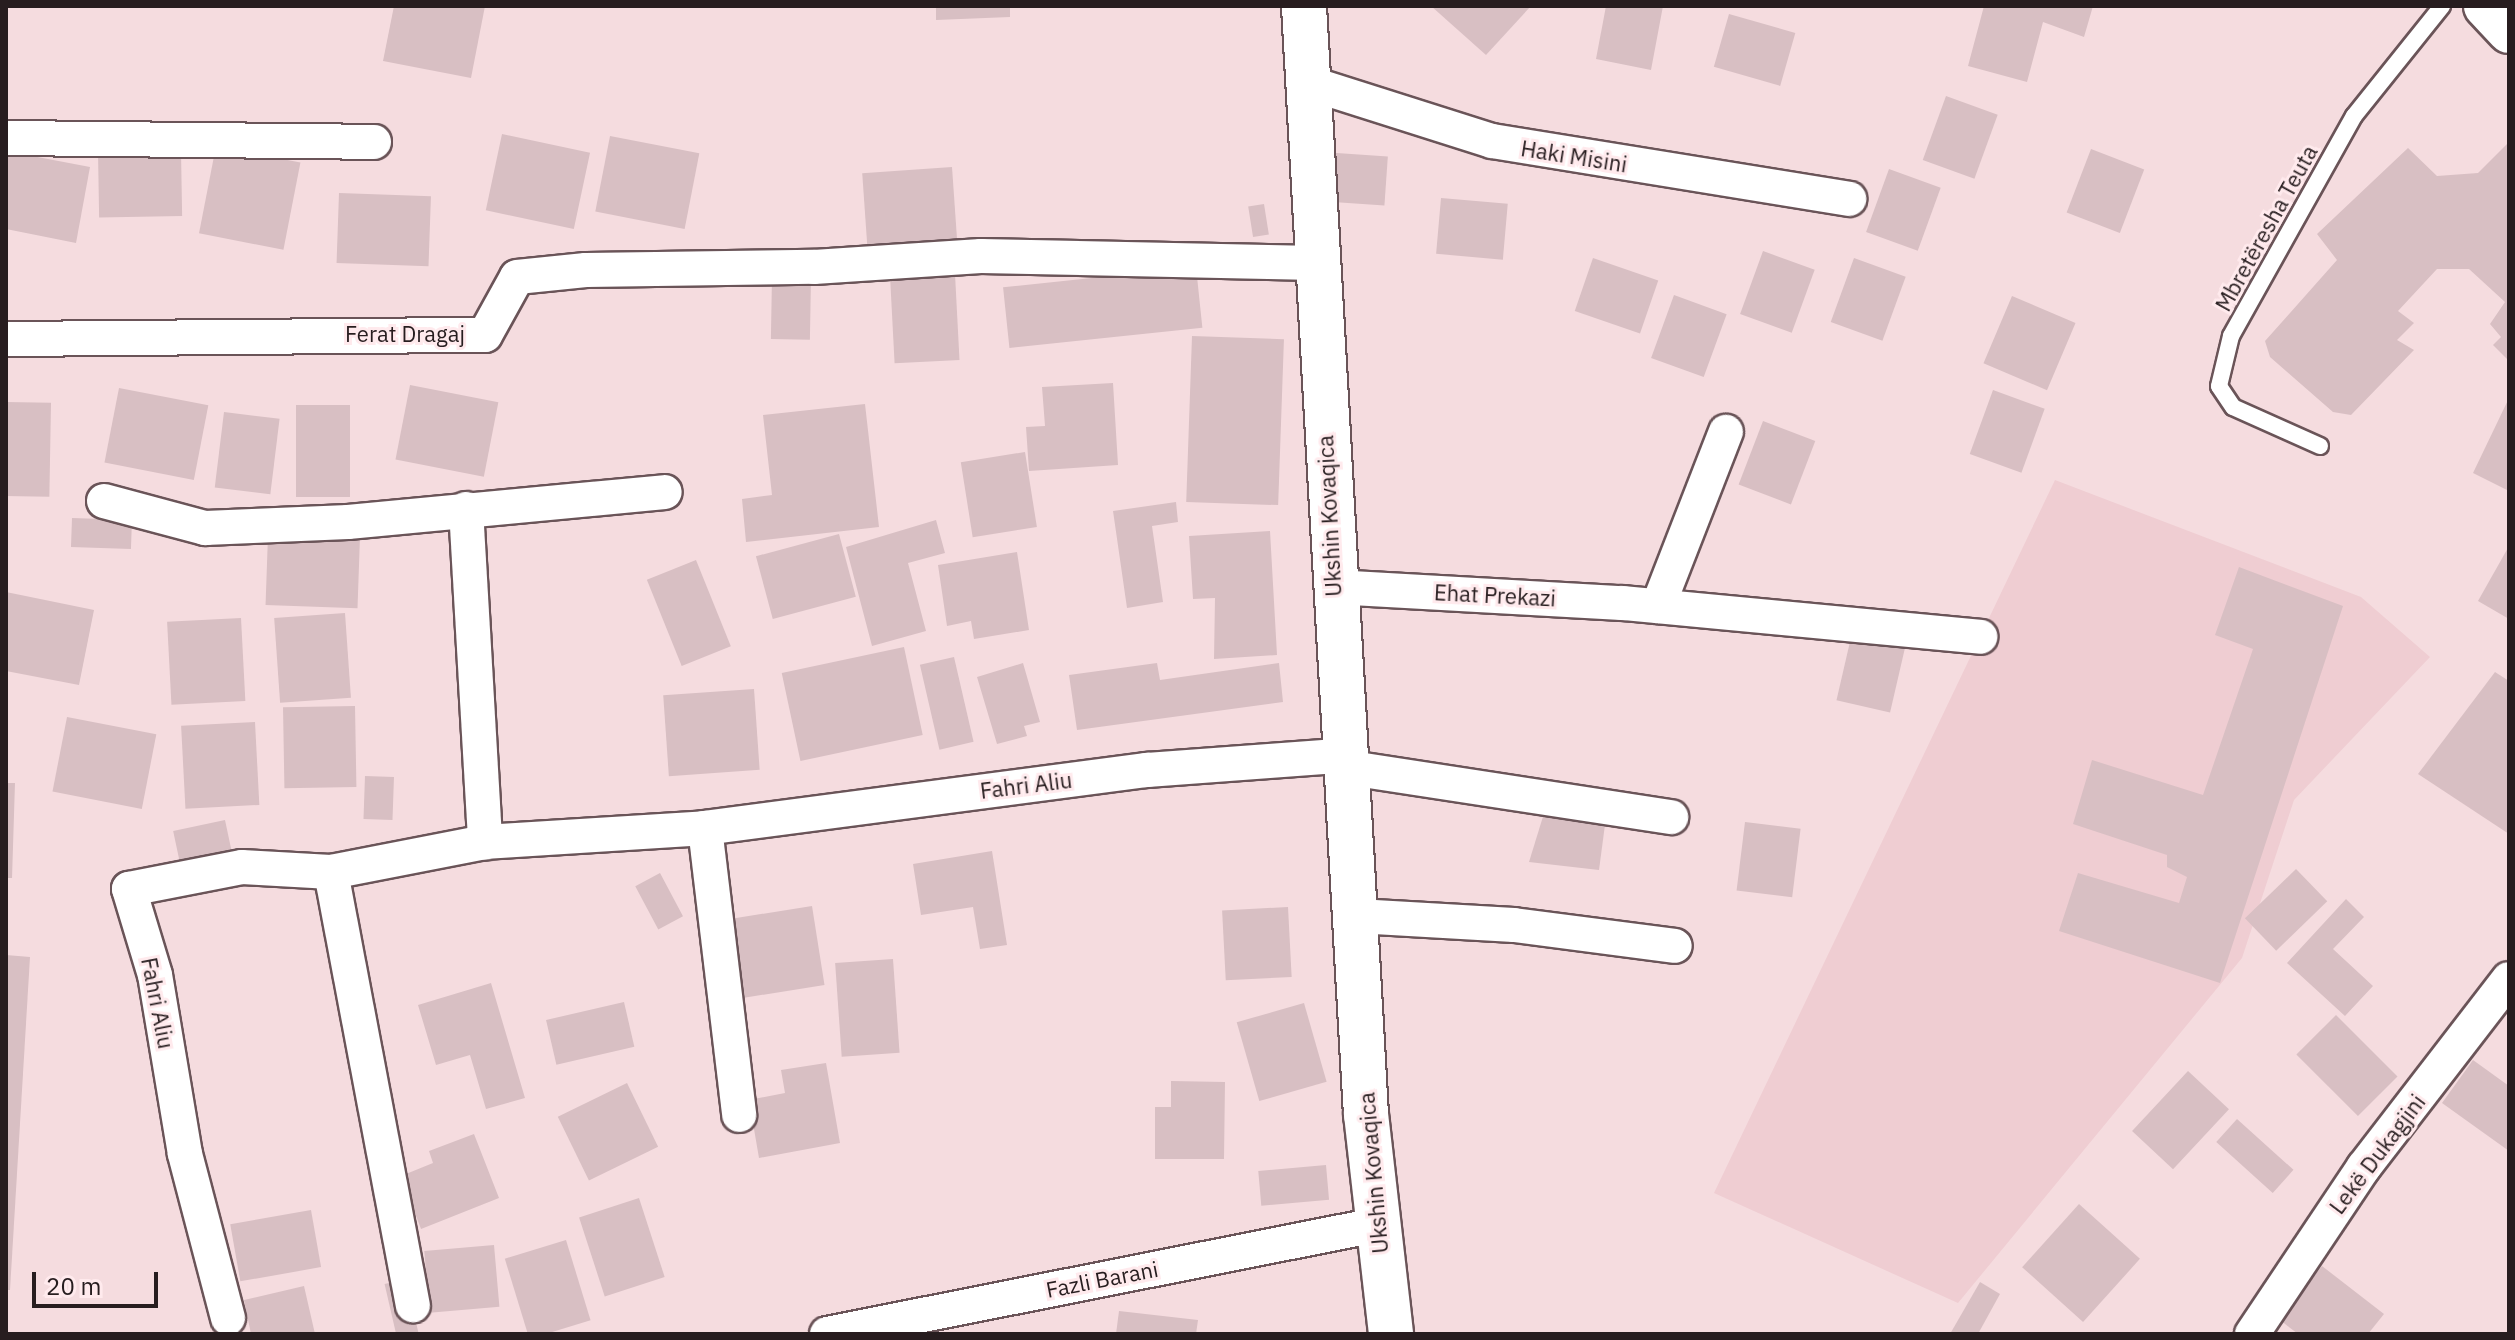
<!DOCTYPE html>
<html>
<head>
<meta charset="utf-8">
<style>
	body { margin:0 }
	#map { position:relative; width:2515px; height:1340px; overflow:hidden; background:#f5dcdf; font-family:"IBM Plex Sans",sans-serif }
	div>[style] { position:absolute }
	.built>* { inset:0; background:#efcdd2 }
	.building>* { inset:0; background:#d8bfc3; transform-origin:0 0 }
	.roads { filter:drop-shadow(2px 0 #6a5458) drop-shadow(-2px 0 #6a5458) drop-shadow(0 2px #6a5458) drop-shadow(0 -2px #6a5458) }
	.lane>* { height:16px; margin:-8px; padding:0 8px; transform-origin:8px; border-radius:8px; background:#fff }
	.street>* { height:34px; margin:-17px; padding:0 17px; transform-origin:17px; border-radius:17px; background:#fff }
	.secondary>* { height:44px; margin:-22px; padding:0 22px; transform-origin:22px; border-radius:22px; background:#fff }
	span { translate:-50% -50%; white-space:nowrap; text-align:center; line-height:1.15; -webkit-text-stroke:6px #ffeaed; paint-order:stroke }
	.street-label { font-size:22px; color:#271d1f }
	.frame { position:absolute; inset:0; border:8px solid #271d1f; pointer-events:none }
	.scale { position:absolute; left:32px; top:1272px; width:126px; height:36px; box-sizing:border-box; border:4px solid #271d1f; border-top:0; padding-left:10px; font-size:24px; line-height:28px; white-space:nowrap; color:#271d1f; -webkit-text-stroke:6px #ffeaed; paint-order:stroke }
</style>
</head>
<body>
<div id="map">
	<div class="built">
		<i style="clip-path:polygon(2055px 480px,2361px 597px,2430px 657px,2294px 800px,2242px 958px,1958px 1303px,1714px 1193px)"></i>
	</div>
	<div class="building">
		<i style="clip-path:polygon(394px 6px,485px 6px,471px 78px,383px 61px)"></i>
		<i style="clip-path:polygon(936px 6px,1010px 6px,1010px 17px,936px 20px)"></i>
		<i style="clip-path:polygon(1431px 6px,1531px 6px,1486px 55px)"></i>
		<i style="clip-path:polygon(1606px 6px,1663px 6px,1651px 70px,1596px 59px)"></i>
		<i style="clip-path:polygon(1984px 6px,2093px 6px,2084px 37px,2043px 22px,2027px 82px,1968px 66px)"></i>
		<i style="left:1729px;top:14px;width:69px;height:55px;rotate:16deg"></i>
		<i style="left:1946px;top:96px;width:55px;height:68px;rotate:20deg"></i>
		<i style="left:502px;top:134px;width:90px;height:78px;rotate:12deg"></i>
		<i style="left:610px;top:136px;width:91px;height:77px;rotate:11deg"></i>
		<i style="clip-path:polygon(2509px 142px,2509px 361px,2493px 345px,2501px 337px,2490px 324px,2505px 302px,2469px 269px,2437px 269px,2398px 311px,2414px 323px,2397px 340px,2414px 350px,2351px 415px,2333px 412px,2270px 357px,2265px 341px,2337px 260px,2317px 234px,2408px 148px,2437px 176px,2478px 173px)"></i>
		<i style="left:216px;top:146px;width:86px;height:89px;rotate:11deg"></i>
		<i style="left:2091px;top:149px;width:57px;height:68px;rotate:21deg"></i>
		<i style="clip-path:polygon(6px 151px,90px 167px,76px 243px,6px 229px)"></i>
		<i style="left:181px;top:151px;width:65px;height:83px;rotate:89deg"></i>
		<i style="left:1322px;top:152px;width:66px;height:49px;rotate:4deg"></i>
		<i style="left:952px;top:167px;width:73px;height:90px;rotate:86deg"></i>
		<i style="left:1889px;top:169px;width:55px;height:67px;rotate:20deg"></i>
		<i style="left:339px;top:193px;width:92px;height:70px;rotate:2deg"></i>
		<i style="left:1441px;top:198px;width:67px;height:56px;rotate:5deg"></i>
		<i style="left:1264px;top:204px;width:31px;height:16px;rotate:81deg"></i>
		<i style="left:1763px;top:251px;width:55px;height:67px;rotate:20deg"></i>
		<i style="left:1593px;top:258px;width:69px;height:56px;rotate:19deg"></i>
		<i style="left:1854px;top:258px;width:55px;height:68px;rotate:20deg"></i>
		<i style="left:1196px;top:267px;width:61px;height:194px;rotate:84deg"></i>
		<i style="left:955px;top:274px;width:86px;height:65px;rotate:87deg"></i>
		<i style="left:772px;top:276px;width:39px;height:63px;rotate:1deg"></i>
		<i style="left:1674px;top:295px;width:56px;height:67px;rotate:20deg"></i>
		<i style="left:2012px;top:296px;width:69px;height:73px;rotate:23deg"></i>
		<i style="left:1192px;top:336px;width:92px;height:166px;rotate:2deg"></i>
		<i style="clip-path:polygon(1113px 383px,1118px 465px,1029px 471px,1026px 427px,1045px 426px,1042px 387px)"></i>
		<i style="left:410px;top:385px;width:90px;height:76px;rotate:11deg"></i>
		<i style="left:119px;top:388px;width:91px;height:76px;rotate:11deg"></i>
		<i style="left:1993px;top:390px;width:55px;height:68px;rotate:20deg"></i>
		<i style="clip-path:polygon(2509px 398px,2509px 491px,2473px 473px)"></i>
		<i style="left:6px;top:402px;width:45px;height:94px;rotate:1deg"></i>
		<i style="clip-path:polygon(865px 404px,879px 527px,746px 542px,742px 499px,772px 495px,763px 415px)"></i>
		<i style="left:296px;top:405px;width:54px;height:92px"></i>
		<i style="left:224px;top:412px;width:56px;height:76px;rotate:7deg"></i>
		<i style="left:1763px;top:421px;width:56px;height:68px;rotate:21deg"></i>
		<i style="left:1025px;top:452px;width:76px;height:65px;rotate:81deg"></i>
		<i style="clip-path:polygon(1176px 502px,1178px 522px,1152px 526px,1163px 602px,1127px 608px,1113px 511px)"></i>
		<i style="left:72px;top:518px;width:60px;height:29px;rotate:2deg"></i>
		<i style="clip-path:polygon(936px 520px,945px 553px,908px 563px,926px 631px,872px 646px,846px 547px)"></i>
		<i style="clip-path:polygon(1270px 531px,1277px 655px,1214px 659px,1215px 598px,1193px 599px,1189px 536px)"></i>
		<i style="left:839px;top:534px;width:65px;height:86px;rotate:75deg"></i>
		<i style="left:268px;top:535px;width:92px;height:70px;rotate:2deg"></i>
		<i style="clip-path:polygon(2509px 546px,2509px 619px,2478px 601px)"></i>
		<i style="clip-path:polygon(1017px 552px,1029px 630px,974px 639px,971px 621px,947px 626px,938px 565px)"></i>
		<i style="left:696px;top:560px;width:93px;height:53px;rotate:68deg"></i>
		<i style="clip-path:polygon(2239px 567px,2343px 606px,2220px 983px,2059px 931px,2078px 873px,2179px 903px,2187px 877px,2167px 867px,2167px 855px,2073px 824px,2092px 760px,2203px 795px,2253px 649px,2215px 635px)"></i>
		<i style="clip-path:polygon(6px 592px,94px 610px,79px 685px,6px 671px)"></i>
		<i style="left:345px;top:613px;width:85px;height:71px;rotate:86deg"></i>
		<i style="left:241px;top:618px;width:83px;height:74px;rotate:87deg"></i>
		<i style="left:1852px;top:633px;width:55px;height:69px;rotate:13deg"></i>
		<i style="left:904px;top:647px;width:90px;height:125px;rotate:78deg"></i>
		<i style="left:954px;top:657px;width:87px;height:35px;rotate:77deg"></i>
		<i style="clip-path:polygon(1023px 663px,1040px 722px,1024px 726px,1027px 736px,997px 744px,977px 677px)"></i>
		<i style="clip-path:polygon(1157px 663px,1160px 680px,1279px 663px,1283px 702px,1077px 730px,1069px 675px)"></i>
		<i style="clip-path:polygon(2495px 672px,2509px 681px,2509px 834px,2418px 774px)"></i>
		<i style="left:754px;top:689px;width:81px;height:91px;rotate:86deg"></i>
		<i style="left:355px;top:706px;width:81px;height:72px;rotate:89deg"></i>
		<i style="left:67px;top:717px;width:91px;height:76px;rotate:11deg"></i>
		<i style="left:255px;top:722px;width:83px;height:74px;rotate:87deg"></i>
		<i style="left:365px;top:776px;width:29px;height:43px;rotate:2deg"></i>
		<i style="clip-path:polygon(6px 783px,15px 783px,12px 878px,6px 878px)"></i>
		<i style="clip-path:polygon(1545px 810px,1606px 817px,1599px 870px,1529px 862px)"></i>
		<i style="left:225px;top:820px;width:38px;height:53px;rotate:78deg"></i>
		<i style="left:1745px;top:822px;width:56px;height:69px;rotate:7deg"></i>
		<i style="clip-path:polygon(992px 851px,1007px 945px,980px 949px,973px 907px,921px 915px,913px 864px)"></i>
		<i style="left:2296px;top:869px;width:45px;height:71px;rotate:46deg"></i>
		<i style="left:660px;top:873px;width:49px;height:28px;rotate:62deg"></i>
		<i style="clip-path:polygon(2346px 899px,2364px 917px,2333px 949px,2373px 986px,2345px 1016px,2287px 963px)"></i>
		<i style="left:812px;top:906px;width:80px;height:83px;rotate:81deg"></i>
		<i style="left:1288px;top:907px;width:70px;height:66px;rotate:87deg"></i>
		<i style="clip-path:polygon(6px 955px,30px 957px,10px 1290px,6px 1290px)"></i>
		<i style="left:893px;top:959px;width:94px;height:58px;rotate:86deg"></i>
		<i style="clip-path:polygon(491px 983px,525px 1098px,486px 1109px,470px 1055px,436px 1065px,418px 1005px)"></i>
		<i style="left:624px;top:1002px;width:46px;height:80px;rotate:77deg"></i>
		<i style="left:1304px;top:1003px;width:82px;height:70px;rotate:74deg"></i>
		<i style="left:2336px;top:1015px;width:87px;height:56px;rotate:45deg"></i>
		<i style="clip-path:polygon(2473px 1060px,2509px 1086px,2509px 1151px,2442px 1103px)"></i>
		<i style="clip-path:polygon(826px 1063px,840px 1143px,759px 1158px,749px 1100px,785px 1093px,781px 1070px)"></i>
		<i style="left:2188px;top:1071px;width:56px;height:82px;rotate:43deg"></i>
		<i style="clip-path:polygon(1171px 1081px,1225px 1082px,1224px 1159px,1155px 1159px,1155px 1107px,1171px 1107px)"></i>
		<i style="left:627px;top:1083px;width:71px;height:77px;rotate:64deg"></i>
		<i style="left:2237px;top:1119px;width:76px;height:31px;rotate:42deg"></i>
		<i style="clip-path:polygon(474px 1134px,499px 1198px,421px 1229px,401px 1176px,433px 1163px,429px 1151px)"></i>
		<i style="left:1326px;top:1165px;width:35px;height:68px;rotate:85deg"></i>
		<i style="left:639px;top:1198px;width:83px;height:63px;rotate:72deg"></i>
		<i style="left:2079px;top:1204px;width:82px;height:85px;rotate:42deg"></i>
		<i style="left:311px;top:1210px;width:58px;height:82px;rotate:80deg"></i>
		<i style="left:566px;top:1240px;width:84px;height:64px;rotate:73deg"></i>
		<i style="left:494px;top:1245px;width:62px;height:70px;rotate:85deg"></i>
		<i style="clip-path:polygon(2322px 1266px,2384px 1314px,2368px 1334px,2298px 1334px,2280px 1320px)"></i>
		<i style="left:406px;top:1279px;width:57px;height:22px;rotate:77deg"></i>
		<i style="clip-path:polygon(1980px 1282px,2000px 1294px,1978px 1334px,1950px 1334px)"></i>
		<i style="clip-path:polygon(304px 1286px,315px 1334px,251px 1334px,244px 1300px)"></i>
		<i style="clip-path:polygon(1119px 1311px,1198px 1320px,1196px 1334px,1116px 1334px)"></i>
	</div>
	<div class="roads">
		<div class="lane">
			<i style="left:2320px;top:446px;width:95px;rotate:-155.9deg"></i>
			<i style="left:2233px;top:407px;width:25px;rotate:-124deg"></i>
			<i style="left:2219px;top:386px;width:51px;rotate:-76.5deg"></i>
			<i style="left:2231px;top:336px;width:252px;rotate:-60.8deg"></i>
			<i style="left:2354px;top:116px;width:141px;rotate:-51.3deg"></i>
		</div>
		<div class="street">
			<i style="left:1306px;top:82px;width:195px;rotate:17.6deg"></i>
			<i style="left:1492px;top:141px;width:362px;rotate:9.2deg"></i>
			<i style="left:6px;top:138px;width:368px;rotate:0.6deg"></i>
			<i style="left:6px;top:339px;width:479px;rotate:-0.5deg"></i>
			<i style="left:485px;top:335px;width:66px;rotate:-61.1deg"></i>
			<i style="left:517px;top:277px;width:69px;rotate:-5.8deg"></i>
			<i style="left:586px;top:270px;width:228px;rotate:-0.8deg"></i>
			<i style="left:814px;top:267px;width:167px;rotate:-3.8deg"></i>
			<i style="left:981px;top:256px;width:335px;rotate:1.2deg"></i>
			<i style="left:104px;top:501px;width:105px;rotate:15deg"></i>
			<i style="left:205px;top:528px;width:143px;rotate:-2.4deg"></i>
			<i style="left:348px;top:522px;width:318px;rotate:-5.4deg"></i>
			<i style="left:466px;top:509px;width:334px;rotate:86.7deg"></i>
			<i style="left:1333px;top:587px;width:290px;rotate:3.2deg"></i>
			<i style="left:1623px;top:603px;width:359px;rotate:5.4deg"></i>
			<i style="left:1658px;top:606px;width:187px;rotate:-68.7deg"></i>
			<i style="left:1350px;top:768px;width:325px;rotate:8.7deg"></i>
			<i style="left:705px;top:828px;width:289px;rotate:83.2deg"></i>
			<i style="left:331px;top:872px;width:441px;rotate:79.3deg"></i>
			<i style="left:1357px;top:916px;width:157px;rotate:3.3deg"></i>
			<i style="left:1514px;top:925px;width:162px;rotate:7.4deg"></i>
			<i style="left:228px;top:1318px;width:170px;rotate:-104.7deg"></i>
			<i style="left:185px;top:1154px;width:181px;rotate:-99.5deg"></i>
			<i style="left:155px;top:975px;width:90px;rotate:-106.8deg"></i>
			<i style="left:129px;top:889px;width:115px;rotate:-11deg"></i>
			<i style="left:242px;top:867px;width:89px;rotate:3.2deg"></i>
			<i style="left:331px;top:872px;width:157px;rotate:-11deg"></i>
			<i style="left:485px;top:842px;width:220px;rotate:-3.6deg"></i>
			<i style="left:705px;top:828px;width:446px;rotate:-7.5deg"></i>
			<i style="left:1147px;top:770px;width:204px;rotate:-4.2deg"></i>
			<i style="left:827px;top:1334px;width:560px;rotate:-11.23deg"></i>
			<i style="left:2252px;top:1334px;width:201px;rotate:-56.2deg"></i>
			<i style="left:2364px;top:1167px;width:237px;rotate:-52.4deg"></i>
		</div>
		<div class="secondary">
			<i style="left:1304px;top:6px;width:1110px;rotate:86.8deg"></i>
			<i style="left:1366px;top:1114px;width:221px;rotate:83.5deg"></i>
			<i style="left:2486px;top:6px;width:34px;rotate:47deg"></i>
		</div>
	</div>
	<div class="street-label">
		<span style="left:1574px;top:156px;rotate:9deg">Haki Misini</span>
		<span style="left:2266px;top:228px;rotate:-61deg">Mbretëresha Teuta</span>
		<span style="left:405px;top:334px">Ferat Dragaj</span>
		<span style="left:1329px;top:516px;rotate:-93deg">Ukshin Kovaqica</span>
		<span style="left:1495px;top:595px;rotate:3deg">Ehat Prekazi</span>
		<span style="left:1026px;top:785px;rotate:-7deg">Fahri Aliu</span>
		<span style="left:158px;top:1003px;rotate:79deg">Fahri Aliu</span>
		<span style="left:2377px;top:1154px;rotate:-53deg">Lekë Dukagjini</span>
		<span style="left:1373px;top:1173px;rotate:-95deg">Ukshin Kovaqica</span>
		<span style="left:1102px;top:1279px;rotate:-11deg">Fazli Barani</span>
	</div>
	<div class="frame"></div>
	<div class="scale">20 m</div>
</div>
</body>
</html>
